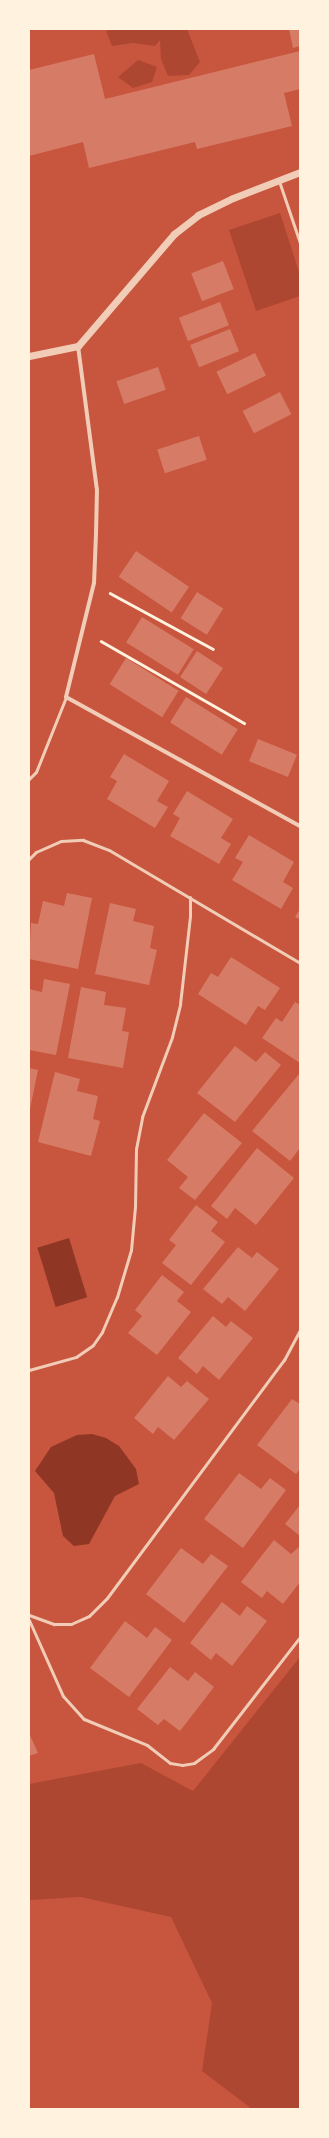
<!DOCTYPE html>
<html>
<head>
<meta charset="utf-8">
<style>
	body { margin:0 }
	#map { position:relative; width:329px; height:2138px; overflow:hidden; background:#c8553d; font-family:Manrope,sans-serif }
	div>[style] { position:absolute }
	.green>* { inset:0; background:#ae4732 }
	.water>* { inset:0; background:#8f3625; transform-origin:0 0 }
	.building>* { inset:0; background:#d67c66; transform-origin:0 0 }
	.path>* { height:2.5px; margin:-1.25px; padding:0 1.25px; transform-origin:1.25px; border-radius:1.25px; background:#fff3e0 }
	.service>* { height:3px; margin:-1.5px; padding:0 1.5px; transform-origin:1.5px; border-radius:1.5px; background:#f1ccb7 }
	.minor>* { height:4px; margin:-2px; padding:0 2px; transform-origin:2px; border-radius:2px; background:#f1ccb7 }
	.tertiary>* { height:7px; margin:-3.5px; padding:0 3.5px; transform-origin:3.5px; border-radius:3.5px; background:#f1ccb7 }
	span { translate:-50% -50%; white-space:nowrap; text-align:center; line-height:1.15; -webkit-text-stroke:3px #fff3e0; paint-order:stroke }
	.frame { position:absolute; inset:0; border:30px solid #fff3e0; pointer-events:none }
</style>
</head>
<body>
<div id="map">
	<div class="green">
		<i style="clip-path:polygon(115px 29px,187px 29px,200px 62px,189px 75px,168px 76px,161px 59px,160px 40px,155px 46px,133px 43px,112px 46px,106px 31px)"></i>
		<i style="clip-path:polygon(138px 60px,157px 67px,152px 82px,133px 88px,118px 77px)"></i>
		<i style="clip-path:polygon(280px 213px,300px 275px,300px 296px,256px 311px,229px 230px)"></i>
		<i style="clip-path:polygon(300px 1657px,300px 2109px,252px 2109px,202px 2071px,212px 2003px,171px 1917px,81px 1897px,29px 1900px,29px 1784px,141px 1763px,193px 1791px)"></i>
	</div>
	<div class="water">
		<i style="left:69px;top:1238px;width:62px;height:33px;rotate:73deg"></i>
		<i style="clip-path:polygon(92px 1434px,106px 1438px,119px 1446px,136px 1469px,139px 1484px,115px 1496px,89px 1544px,74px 1546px,63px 1536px,54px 1493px,35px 1471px,51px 1447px,77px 1435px)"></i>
	</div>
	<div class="building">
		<i style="clip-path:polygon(289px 29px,300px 29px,300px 46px,293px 48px)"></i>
		<i style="clip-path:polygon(300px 51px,300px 89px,284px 93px,292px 126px,197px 149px,195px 142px,89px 168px,83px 142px,29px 156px,29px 70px,94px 54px,105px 99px)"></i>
		<i style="left:223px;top:261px;width:30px;height:34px;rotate:69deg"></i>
		<i style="left:220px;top:302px;width:25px;height:44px;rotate:69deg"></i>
		<i style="left:230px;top:329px;width:24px;height:43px;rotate:68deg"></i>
		<i style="left:255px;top:353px;width:25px;height:43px;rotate:64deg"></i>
		<i style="left:158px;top:367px;width:24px;height:44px;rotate:71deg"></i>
		<i style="left:280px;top:392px;width:25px;height:42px;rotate:63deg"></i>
		<i style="left:199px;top:436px;width:25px;height:44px;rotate:72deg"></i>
		<i style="left:136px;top:551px;width:64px;height:31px;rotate:34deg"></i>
		<i style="left:197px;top:592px;width:31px;height:31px;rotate:32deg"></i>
		<i style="left:142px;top:617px;width:61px;height:30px;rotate:32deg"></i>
		<i style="left:197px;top:651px;width:31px;height:31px;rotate:33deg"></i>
		<i style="left:126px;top:658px;width:62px;height:31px;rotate:32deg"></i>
		<i style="left:186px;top:697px;width:61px;height:30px;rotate:32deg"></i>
		<i style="left:258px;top:739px;width:42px;height:24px;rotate:22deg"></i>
		<i style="clip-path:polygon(124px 754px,169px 781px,157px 801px,168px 807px,155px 828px,107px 799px,117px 781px,110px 777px)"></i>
		<i style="clip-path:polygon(187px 791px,233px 819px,221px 838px,231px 844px,219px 864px,170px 836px,180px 818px,173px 814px)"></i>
		<i style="clip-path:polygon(249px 835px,294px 862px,283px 882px,293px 888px,281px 909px,232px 880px,243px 862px,235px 858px)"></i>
		<i style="clip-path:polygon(67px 893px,92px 898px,78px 969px,29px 959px,31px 923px,38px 924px,43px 901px,64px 906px)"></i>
		<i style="clip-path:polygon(110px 903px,136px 909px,133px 921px,154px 926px,150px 948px,157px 950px,149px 985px,95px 974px)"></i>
		<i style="clip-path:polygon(300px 909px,300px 919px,295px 917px)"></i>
		<i style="clip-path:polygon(231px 957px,280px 988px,265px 1010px,258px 1006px,246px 1025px,198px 994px,211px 973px,218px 977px)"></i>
		<i style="clip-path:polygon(44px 979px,70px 984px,56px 1055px,29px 1050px,29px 989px,42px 992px)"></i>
		<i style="clip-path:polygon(81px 987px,106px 992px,104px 1005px,126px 1008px,122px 1031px,129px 1032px,123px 1068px,68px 1058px)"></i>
		<i style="clip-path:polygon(295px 1002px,300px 1005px,300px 1063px,262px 1038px,276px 1018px,282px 1022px)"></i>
		<i style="clip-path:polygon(235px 1046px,256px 1062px,265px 1052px,281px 1065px,235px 1122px,197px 1093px)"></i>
		<i style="clip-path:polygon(29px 1068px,38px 1070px,30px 1109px,29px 1109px)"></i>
		<i style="clip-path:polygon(55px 1072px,80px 1079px,77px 1091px,98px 1096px,93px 1119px,100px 1121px,91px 1156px,38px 1142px)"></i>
		<i style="clip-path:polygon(299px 1074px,300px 1148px,290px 1161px,252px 1131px)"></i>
		<i style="clip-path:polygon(204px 1113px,242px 1143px,195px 1200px,179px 1188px,188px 1177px,167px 1160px)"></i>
		<i style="clip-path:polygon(257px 1148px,294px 1178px,256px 1225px,235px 1208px,227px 1219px,211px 1206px)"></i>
		<i style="clip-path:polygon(196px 1205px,218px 1222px,211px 1231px,225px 1242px,191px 1285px,162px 1263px,176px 1245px,169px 1240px)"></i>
		<i style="clip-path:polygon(238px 1247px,252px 1258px,257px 1252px,279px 1269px,245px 1311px,228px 1297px,222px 1304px,203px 1289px)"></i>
		<i style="clip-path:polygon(162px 1275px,184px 1292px,177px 1301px,191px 1312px,157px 1355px,128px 1333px,142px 1316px,135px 1310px)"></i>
		<i style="clip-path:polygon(213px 1316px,226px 1327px,231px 1321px,253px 1338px,219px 1380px,203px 1366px,197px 1374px,178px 1358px)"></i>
		<i style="clip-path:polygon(168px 1376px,181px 1387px,187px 1381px,209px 1399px,174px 1440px,158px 1427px,153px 1434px,134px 1418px)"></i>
		<i style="clip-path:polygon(292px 1399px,300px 1404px,300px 1469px,296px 1474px,257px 1445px)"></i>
		<i style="clip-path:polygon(239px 1473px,261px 1489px,270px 1478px,286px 1490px,243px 1548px,204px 1519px)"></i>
		<i style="clip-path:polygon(300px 1505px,300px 1536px,285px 1524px)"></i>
		<i style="clip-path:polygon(274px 1540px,291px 1554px,300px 1546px,300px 1582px,283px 1604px,267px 1591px,262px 1598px,241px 1582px)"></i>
		<i style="clip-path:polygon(181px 1548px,203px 1564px,211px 1554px,228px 1566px,184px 1623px,146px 1594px)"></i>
		<i style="clip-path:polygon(222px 1602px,240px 1616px,247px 1606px,267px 1621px,232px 1666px,216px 1653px,211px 1660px,190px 1643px)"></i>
		<i style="clip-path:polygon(125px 1621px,147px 1638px,155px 1627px,172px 1640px,129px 1697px,90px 1668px)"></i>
		<i style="clip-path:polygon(170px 1667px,188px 1681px,195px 1672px,214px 1687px,180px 1731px,164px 1719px,158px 1725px,137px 1709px)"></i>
		<i style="clip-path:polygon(29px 1733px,38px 1753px,29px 1756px)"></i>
	</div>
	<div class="path">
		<i style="left:110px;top:593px;width:117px;rotate:28.5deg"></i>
		<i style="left:101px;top:641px;width:165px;rotate:29.8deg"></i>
	</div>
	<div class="service">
		<i style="left:279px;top:181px;width:65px;rotate:71.3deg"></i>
		<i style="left:29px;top:779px;width:10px;rotate:-45deg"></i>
		<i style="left:36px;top:772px;width:81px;rotate:-68.2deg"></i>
		<i style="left:29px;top:859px;width:10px;rotate:-45deg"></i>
		<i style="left:36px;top:852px;width:27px;rotate:-24deg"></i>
		<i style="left:61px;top:841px;width:22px;rotate:-3deg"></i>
		<i style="left:83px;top:840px;width:28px;rotate:21deg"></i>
		<i style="left:109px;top:850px;width:222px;rotate:30.6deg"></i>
		<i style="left:29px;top:1370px;width:49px;rotate:-15.5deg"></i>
		<i style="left:76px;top:1357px;width:21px;rotate:-35deg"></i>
		<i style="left:93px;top:1345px;width:16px;rotate:-55deg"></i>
		<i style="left:102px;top:1332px;width:38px;rotate:-67deg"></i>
		<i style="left:117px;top:1297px;width:49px;rotate:-73.4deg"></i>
		<i style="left:131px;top:1250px;width:43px;rotate:-84.7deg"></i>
		<i style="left:135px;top:1207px;width:58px;rotate:-89deg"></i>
		<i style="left:136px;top:1149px;width:33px;rotate:-79deg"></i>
		<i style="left:142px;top:1117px;width:85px;rotate:-69.4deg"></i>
		<i style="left:172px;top:1037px;width:34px;rotate:-76deg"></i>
		<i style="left:180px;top:1004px;width:89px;rotate:-83.5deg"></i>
		<i style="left:190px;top:916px;width:19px;rotate:-90deg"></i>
		<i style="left:29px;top:1615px;width:27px;rotate:20deg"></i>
		<i style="left:54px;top:1624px;width:17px"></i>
		<i style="left:71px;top:1624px;width:20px;rotate:-24deg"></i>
		<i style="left:89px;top:1616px;width:25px;rotate:-45deg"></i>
		<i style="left:107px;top:1598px;width:297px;rotate:-53.4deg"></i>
		<i style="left:284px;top:1360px;width:34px;rotate:-62deg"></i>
		<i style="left:29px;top:1620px;width:83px;rotate:65.9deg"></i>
		<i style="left:63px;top:1696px;width:31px;rotate:48deg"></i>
		<i style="left:84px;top:1719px;width:68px;rotate:22.4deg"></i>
		<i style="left:147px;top:1745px;width:29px;rotate:38deg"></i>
		<i style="left:170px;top:1763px;width:12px;rotate:9deg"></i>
		<i style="left:182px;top:1765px;width:12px;rotate:-9deg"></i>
		<i style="left:194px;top:1763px;width:24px;rotate:-36deg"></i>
		<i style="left:213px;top:1749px;width:142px;rotate:-52.2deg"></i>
	</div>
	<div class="minor">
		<i style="left:78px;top:346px;width:145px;rotate:82.5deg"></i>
		<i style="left:97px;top:490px;width:44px;rotate:91.3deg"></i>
		<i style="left:96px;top:534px;width:49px;rotate:92.3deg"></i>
		<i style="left:94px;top:583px;width:117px;rotate:103.8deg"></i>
		<i style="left:66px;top:697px;width:267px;rotate:28.9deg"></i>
	</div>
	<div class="tertiary">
		<i style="left:29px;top:356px;width:50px;rotate:-11.5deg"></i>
		<i style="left:78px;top:346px;width:148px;rotate:-49.4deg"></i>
		<i style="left:174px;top:234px;width:31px;rotate:-38deg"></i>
		<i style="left:198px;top:215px;width:39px;rotate:-26deg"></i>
		<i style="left:233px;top:198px;width:72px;rotate:-21.2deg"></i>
	</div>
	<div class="frame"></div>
</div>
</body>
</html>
